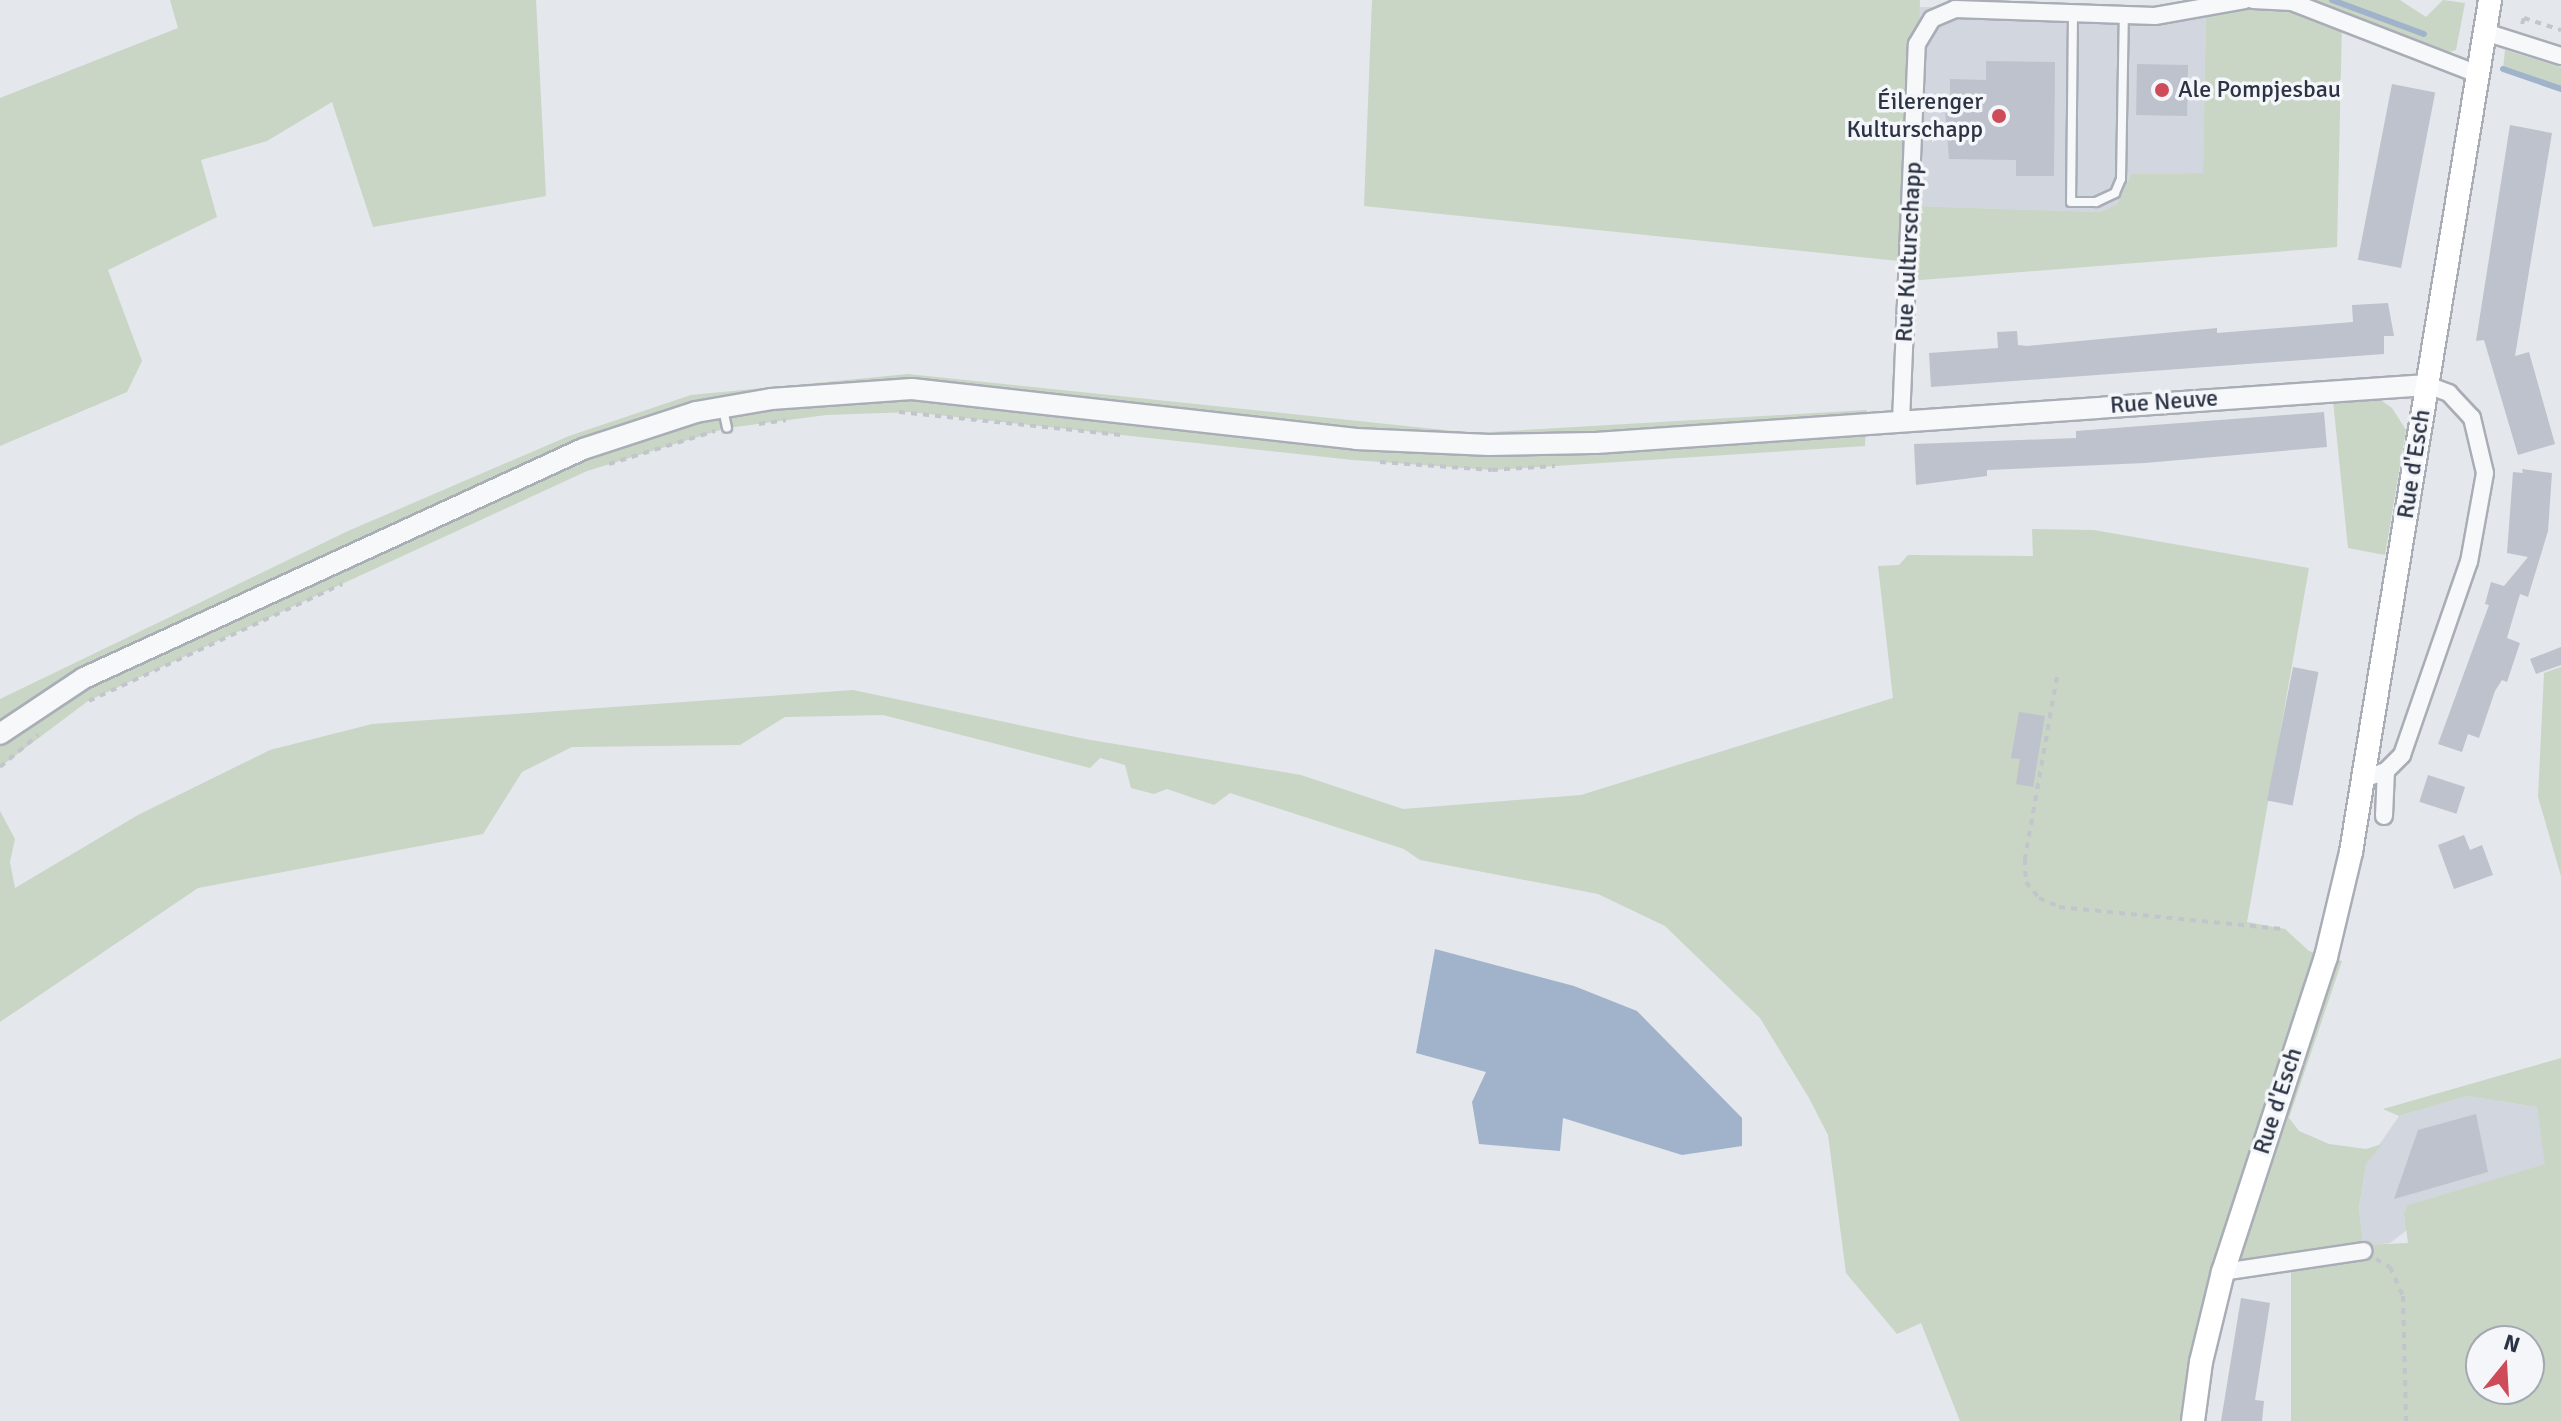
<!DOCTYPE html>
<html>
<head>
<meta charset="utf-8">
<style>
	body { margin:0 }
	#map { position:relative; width:2561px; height:1421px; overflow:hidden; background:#e4e7ec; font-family:Signika,sans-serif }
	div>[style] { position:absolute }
	.built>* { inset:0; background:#d2d6de }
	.green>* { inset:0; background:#c9d5c5 }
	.water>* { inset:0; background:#a0b3cb }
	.stream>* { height:6px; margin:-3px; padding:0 3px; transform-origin:3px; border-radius:3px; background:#a0b3cb }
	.building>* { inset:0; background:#bec2cc; transform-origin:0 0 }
	.path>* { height:4px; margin-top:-2px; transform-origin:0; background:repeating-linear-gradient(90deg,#c2c5cb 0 6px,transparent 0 12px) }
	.roads { filter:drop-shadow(2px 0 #a9adb6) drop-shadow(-2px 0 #a9adb6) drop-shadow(0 2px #a9adb6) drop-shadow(0 -2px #a9adb6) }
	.service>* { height:8px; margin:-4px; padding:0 4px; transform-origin:4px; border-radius:4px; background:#f7f8fa }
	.minor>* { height:16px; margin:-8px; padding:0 8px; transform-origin:8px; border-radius:8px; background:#f7f8fa }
	.tertiary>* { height:20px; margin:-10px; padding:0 10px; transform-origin:10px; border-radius:10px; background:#f7f8fa }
	.secondary>* { height:22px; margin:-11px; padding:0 11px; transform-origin:11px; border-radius:11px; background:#fff }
	.dots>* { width:22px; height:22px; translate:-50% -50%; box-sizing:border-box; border:4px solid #f4f6f9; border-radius:50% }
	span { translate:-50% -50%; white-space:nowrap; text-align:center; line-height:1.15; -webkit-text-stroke:7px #f4f6f9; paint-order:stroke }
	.poi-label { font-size:24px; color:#2b3344 }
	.left { translate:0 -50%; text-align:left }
	.right { translate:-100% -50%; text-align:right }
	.street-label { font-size:24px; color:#2b3344 }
	.north { position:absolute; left:2465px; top:1325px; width:80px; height:80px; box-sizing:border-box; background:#f4f6f9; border:2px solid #a4a8b1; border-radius:50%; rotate:18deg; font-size:22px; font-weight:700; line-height:32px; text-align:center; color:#2b3344 }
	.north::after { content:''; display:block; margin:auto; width:28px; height:36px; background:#ce4c59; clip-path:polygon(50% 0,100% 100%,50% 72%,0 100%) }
</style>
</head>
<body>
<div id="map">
	<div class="built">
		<i style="clip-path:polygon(1918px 7px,2206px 8px,2203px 173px,2131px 174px,2117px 204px,2100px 212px,1912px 206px)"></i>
		<i style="clip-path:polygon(2467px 1096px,2537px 1107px,2546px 1164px,2422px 1201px,2404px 1213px,2407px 1230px,2390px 1243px,2363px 1246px,2359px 1207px,2366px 1164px,2399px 1116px)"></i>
	</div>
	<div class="green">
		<i style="clip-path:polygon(170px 0,536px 0,546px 196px,373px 227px,332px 102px,267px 141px,201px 160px,217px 217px,108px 270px,142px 361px,127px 392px,0 446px,0 98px,178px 28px)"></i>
		<i style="clip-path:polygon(1372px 0,1920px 0,1913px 206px,2100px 212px,2117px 204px,2131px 174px,2203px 173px,2206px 9px,2189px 11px,2183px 0,2400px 0,2426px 17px,2443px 0,2465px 3px,2456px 50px,2433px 56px,2342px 22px,2337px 247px,1908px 281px,1909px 262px,1364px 206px)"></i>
		<i style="clip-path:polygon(2505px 50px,2561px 67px,2561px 89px,2503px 69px)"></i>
		<i style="clip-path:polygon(908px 374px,1473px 433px,1867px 410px,1865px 446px,1492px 470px,1353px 460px,910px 412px,826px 415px,727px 428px,587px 471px,88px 701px,0 767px,0 699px,348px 531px,569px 436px,691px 395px)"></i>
		<i style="clip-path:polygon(2375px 396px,2392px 408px,2406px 430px,2385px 555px,2348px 548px,2333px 400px)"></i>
		<i style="clip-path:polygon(evenodd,2032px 529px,2094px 530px,2309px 568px,2247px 922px,2285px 929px,2309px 951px,2342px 961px,2289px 1118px,2299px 1131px,2329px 1144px,2366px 1149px,2382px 1144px,2366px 1164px,2359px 1207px,2363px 1245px,2408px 1243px,2404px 1213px,2408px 1205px,2545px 1164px,2537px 1107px,2467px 1096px,2399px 1116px,2383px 1109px,2561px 1058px,2561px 1421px,2291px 1421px,2291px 1263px,2223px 1272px,2193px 1421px,1960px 1421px,1921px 1323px,1897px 1334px,1846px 1273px,1828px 1135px,1809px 1098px,1760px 1018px,1665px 926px,1598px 894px,1420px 860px,1404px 849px,1230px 793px,1214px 805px,1167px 789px,1154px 794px,1131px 788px,1125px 765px,1100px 758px,1090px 768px,883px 715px,785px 717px,740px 745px,572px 747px,522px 772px,483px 834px,198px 888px,0 1022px,0 811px,15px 839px,10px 862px,15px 888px,138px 815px,270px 750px,372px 724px,853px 690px,1085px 739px,1301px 775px,1403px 809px,1581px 795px,1893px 698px,1878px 566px,1899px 565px,1908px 555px,2033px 556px,2032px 529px,2481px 1341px,2529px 1341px,2529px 1389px,2481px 1389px,2481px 1341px)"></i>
		<i style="clip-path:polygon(2561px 667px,2561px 876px,2538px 797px,2544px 673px)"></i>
	</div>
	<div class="water">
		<i style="clip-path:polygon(1435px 949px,1574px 986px,1637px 1011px,1742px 1118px,1742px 1146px,1682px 1155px,1563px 1118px,1560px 1151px,1479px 1144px,1472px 1102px,1486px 1072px,1416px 1053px)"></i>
	</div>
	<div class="stream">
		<i style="left:2332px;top:0;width:98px;rotate:20.3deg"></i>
		<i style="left:2503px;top:69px;width:61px;rotate:19deg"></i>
	</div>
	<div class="building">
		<i style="clip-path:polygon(1986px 61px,2055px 62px,2054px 176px,2016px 176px,2016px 160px,1949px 159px,1944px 97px,1950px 98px,1950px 79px,1986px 80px)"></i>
		<i style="left:2137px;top:64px;width:51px;height:51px;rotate:1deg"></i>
		<i style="left:2392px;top:84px;width:44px;height:179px;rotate:11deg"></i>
		<i style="clip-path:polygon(2510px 125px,2552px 133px,2515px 356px,2529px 352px,2555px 444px,2518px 455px,2484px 340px,2476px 341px)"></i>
		<i style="clip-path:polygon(2388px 303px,2394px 336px,2384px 336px,2384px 354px,1931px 387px,1929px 353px,1998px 348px,1997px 332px,2017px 331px,2018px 345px,2027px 346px,2217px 328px,2217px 333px,2353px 322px,2352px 305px)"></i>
		<i style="clip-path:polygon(2324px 412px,2327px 447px,2145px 463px,1987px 470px,1987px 476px,1916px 485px,1914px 444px,2076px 438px,2076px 431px)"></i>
		<i style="clip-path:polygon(2522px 469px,2552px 473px,2548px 531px,2528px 597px,2520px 594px,2507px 638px,2520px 643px,2507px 682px,2502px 680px,2495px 691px,2479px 738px,2468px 734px,2462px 752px,2438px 744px,2489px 605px,2485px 604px,2491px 582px,2504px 586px,2528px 557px,2507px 553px,2513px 472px,2523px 473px)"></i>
		<i style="clip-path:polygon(2561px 647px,2561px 665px,2536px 674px,2530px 659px)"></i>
		<i style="left:2293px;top:667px;width:26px;height:136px;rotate:11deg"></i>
		<i style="clip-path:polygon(2019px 712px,2045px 716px,2033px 787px,2016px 784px,2020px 759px,2011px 758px)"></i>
		<i style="left:2428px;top:775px;width:39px;height:28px;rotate:18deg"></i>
		<i style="clip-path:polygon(2464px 835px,2470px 850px,2482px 845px,2493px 875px,2454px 889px,2438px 845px)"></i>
		<i style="clip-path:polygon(2476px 1114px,2488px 1172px,2394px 1199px,2418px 1130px)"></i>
		<i style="clip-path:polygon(2241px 1298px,2270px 1303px,2255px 1400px,2264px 1401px,2262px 1421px,2221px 1421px)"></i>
	</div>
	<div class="path">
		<i style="left:2522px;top:24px;width:6px;rotate:-72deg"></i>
		<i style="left:2524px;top:18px;width:39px;rotate:18deg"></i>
		<i style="left:899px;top:412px;width:223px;rotate:5.9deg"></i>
		<i style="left:759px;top:424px;width:27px;rotate:-8deg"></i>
		<i style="left:1380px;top:462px;width:112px;rotate:4.1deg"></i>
		<i style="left:1492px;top:470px;width:63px;rotate:-3.6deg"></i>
		<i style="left:609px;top:464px;width:111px;rotate:-17.3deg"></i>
		<i style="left:2057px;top:677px;width:185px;rotate:100deg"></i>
		<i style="left:2025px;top:859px;width:23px;rotate:88deg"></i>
		<i style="left:2026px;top:882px;width:21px;rotate:51deg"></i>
		<i style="left:2039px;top:898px;width:22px;rotate:24deg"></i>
		<i style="left:2059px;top:907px;width:227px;rotate:5.6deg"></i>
		<i style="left:89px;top:701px;width:279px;rotate:-24.8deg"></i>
		<i style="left:0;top:767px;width:50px;rotate:-40.1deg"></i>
		<i style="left:2376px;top:1259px;width:16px;rotate:30deg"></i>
		<i style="left:2390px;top:1267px;width:32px;rotate:66deg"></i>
		<i style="left:2403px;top:1296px;width:125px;rotate:88.6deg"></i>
	</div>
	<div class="roads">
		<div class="service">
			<i style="left:2073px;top:14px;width:188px;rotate:90.6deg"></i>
			<i style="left:2071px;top:202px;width:25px"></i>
			<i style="left:2096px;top:202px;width:21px;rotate:-25deg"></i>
			<i style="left:2115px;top:193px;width:15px;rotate:-67deg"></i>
			<i style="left:2121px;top:179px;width:164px;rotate:-89deg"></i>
			<i style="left:723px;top:409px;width:19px;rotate:78deg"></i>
		</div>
		<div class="minor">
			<i style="left:2253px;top:0;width:39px;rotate:3deg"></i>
			<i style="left:2292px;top:2px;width:199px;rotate:21.2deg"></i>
			<i style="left:2485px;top:32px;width:80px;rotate:17.5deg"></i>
			<i style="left:1901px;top:421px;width:377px;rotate:-87.6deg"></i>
			<i style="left:1917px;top:44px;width:29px;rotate:-59deg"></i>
			<i style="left:1932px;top:19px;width:25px;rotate:-23deg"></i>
			<i style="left:1955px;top:9px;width:200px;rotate:2deg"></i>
			<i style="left:2155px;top:16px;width:91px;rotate:-10.1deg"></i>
			<i style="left:2361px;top:780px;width:27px;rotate:-20deg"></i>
			<i style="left:2386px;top:771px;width:23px;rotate:-45deg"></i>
			<i style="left:2402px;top:755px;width:204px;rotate:-70.9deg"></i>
			<i style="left:2469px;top:562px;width:90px;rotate:-79.8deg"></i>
			<i style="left:2485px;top:473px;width:57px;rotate:-103.3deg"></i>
			<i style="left:2472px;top:418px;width:34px;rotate:-133deg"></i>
			<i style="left:2449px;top:393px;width:23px;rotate:-160deg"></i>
			<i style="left:2384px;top:816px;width:45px;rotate:-87.5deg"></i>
			<i style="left:2223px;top:1272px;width:142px;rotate:-8.5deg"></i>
		</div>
		<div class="tertiary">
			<i style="left:0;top:734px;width:101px;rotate:-33.7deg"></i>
			<i style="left:84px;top:678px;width:549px;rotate:-24.65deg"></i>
			<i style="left:583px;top:449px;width:119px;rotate:-18.1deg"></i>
			<i style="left:696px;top:412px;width:76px;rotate:-9.8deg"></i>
			<i style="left:771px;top:399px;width:141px;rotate:-4.1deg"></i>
			<i style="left:912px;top:389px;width:447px;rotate:6.4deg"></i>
			<i style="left:1356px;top:439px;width:133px;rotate:2.6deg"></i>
			<i style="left:1489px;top:445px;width:107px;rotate:-1.1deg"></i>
			<i style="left:1596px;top:443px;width:833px;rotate:-3.99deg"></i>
		</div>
		<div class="secondary">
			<i style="left:2193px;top:1421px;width:60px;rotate:-82.3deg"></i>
			<i style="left:2201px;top:1362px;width:93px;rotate:-76.3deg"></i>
			<i style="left:2223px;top:1272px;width:331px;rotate:-71.9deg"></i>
			<i style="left:2326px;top:957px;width:108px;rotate:-76.6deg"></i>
			<i style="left:2351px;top:852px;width:863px;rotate:-80.73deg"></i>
		</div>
	</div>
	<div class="dots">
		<i style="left:2162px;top:90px;background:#ce4c59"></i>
		<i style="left:1999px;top:116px;background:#ce4c59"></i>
	</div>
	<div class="poi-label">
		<span class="left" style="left:2178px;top:90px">Ale Pompjesbau</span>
		<span class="right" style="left:1983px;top:116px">Éilerenger<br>Kulturschapp</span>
	</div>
	<div class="street-label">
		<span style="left:1909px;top:252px;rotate:-87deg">Rue Kulturschapp</span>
		<span style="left:2164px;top:402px;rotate:-4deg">Rue Neuve</span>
		<span style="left:2414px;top:464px;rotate:-81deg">Rue d'Esch</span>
		<span style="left:2278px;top:1101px;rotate:-72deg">Rue d'Esch</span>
	</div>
	<div class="north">N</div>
</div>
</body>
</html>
